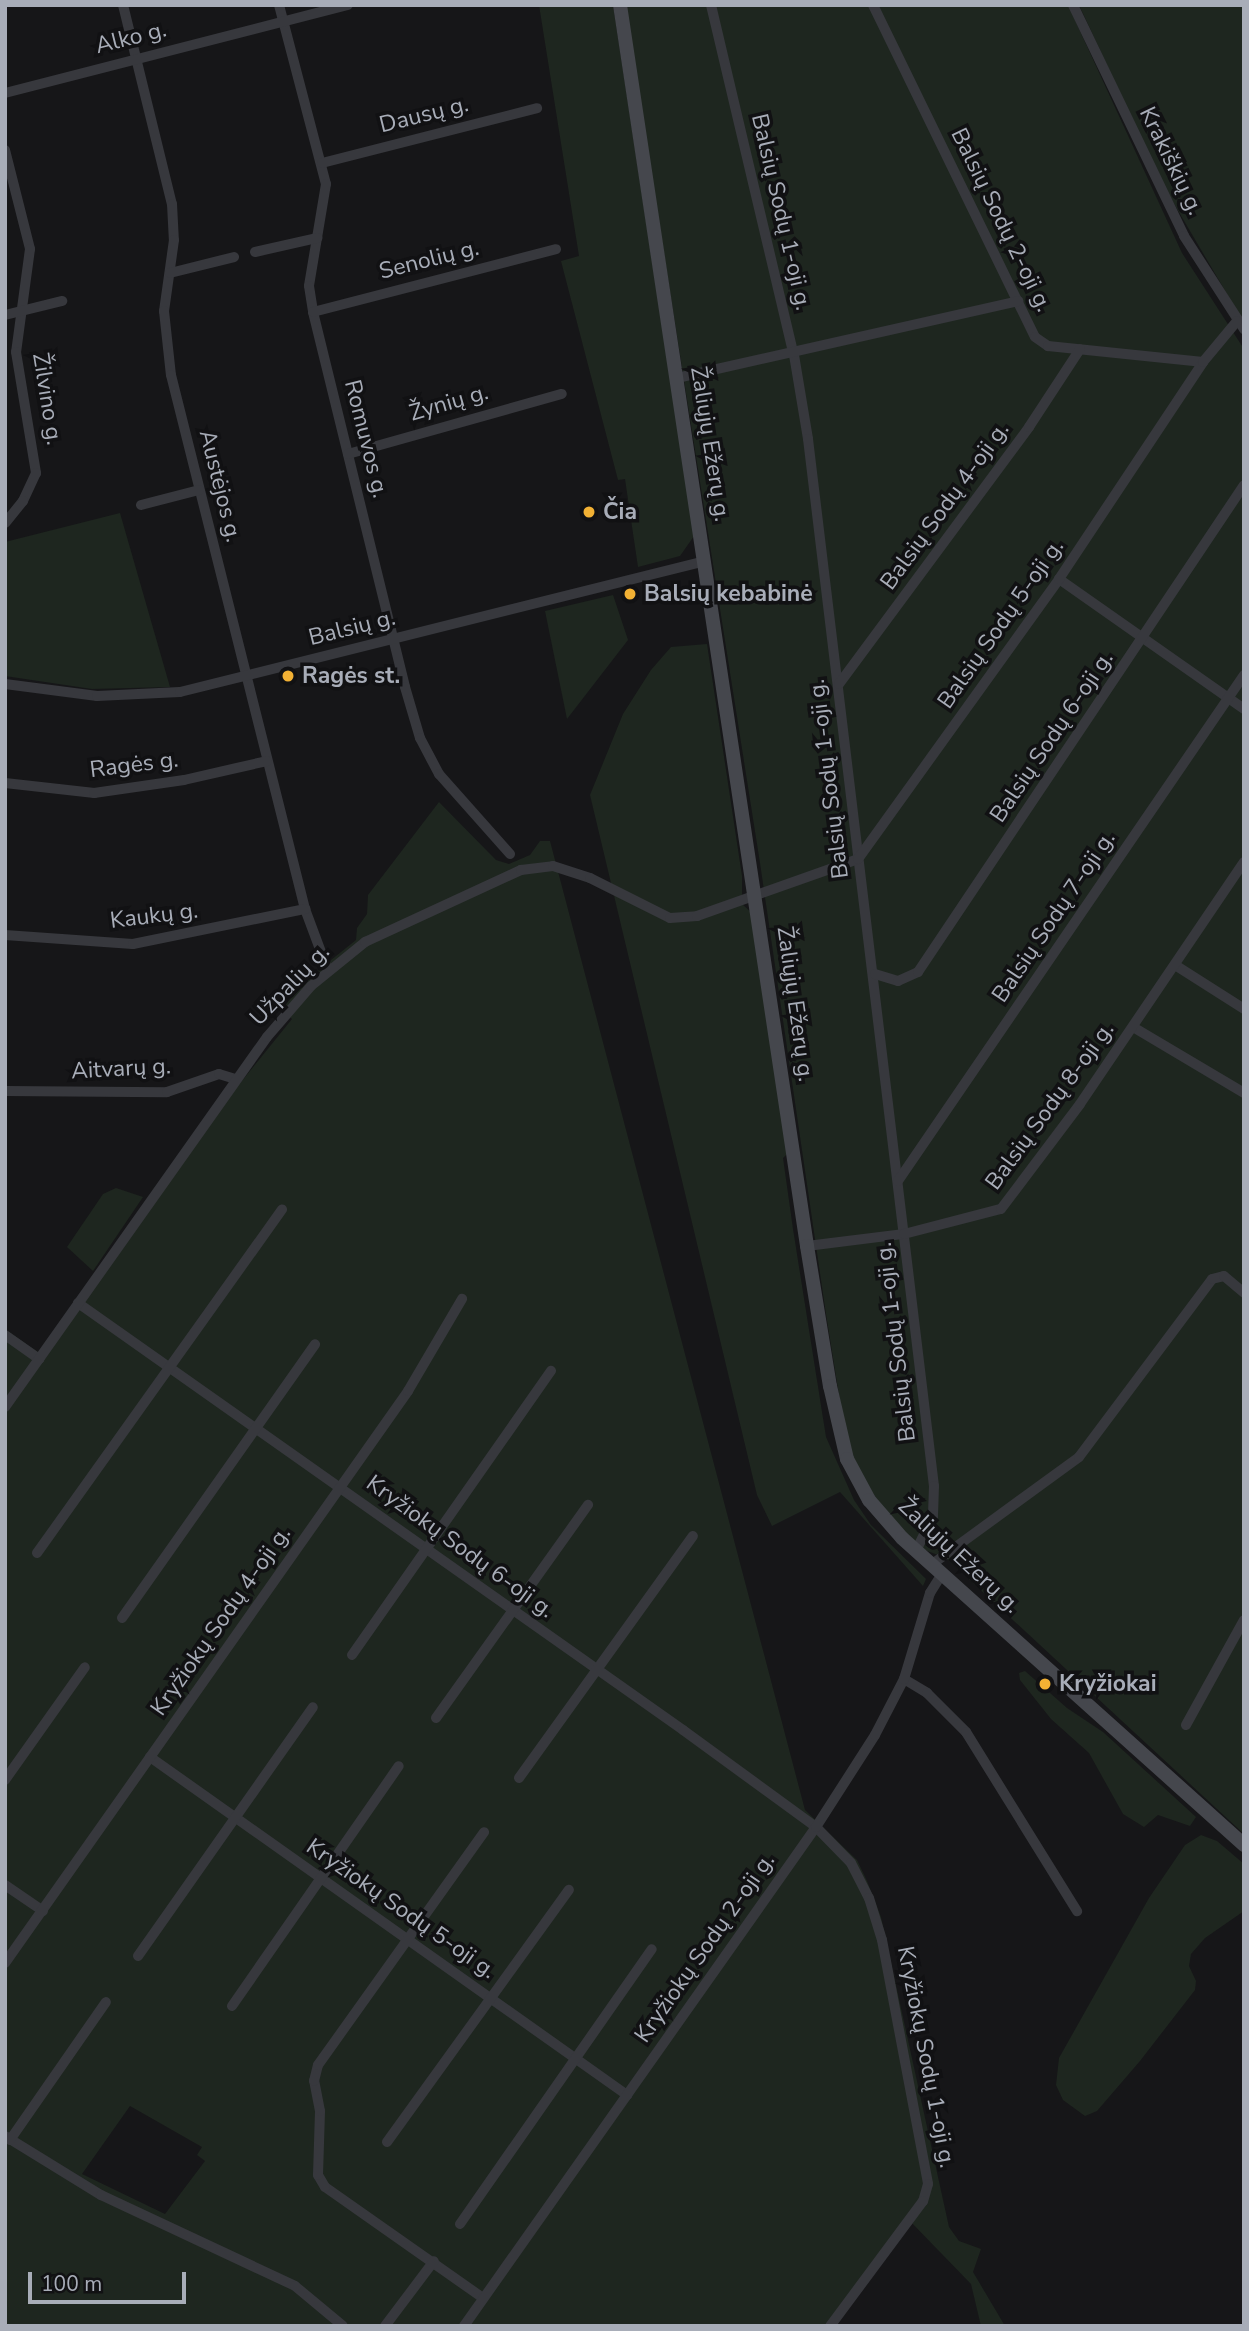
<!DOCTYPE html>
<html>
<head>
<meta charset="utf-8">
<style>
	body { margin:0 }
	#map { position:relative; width:1249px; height:2331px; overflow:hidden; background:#161618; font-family:"Nunito Sans",sans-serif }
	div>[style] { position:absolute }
	.green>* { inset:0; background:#1e261f }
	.minor>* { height:10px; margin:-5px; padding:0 5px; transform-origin:5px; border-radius:5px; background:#37383d }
	.secondary>* { height:14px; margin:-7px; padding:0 7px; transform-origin:7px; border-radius:7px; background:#45474d }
	.dots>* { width:19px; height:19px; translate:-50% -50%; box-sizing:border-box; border:4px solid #111113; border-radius:50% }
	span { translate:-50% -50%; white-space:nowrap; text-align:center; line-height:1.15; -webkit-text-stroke:7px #111113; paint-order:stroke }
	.street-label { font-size:23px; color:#a8adb8 }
	.poi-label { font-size:23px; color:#a8adb8; font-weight:700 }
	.left { translate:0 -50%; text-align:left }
	.frame { position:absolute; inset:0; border:7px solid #a8adb8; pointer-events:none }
	.scale { position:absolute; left:28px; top:2272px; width:158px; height:32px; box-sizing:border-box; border:4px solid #a8adb8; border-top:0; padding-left:9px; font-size:21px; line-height:24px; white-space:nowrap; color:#a8adb8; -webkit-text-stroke:5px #111113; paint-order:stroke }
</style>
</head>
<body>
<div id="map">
	<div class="green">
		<i style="clip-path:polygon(539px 5px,613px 5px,694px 536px,680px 556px,638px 567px,625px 479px,618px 480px,561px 261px,579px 256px)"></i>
		<i style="clip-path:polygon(625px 5px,1068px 5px,1182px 253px,1244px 349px,1244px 1834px,946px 1558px,922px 1549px,892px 1521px,857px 1470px,844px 1426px,826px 1314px,760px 863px)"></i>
		<i style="clip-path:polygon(1079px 5px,1244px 5px,1244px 323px,1163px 185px)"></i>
		<i style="clip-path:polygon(120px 513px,170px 687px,92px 689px,5px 676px,5px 542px)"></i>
		<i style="clip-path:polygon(613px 595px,628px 640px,567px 719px,545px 611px)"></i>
		<i style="clip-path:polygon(707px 644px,742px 876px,742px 904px,752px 913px,787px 1154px,783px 1158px,793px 1229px,826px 1437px,854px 1500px,871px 1525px,926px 1579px,923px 1586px,840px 1492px,772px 1526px,757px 1495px,590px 795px,623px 714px,651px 670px,671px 647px)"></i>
		<i style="clip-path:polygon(evenodd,439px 802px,496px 860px,509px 864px,530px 855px,540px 841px,550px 841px,805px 1810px,857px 1860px,867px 1881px,881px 1917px,949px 2227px,959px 2241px,981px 2249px,973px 2272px,1005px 2326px,981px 2326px,971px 2284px,907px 2218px,827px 2326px,5px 2326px,5px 1329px,45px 1357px,233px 1092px,292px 1019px,281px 1009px,316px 972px,356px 940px,357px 928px,367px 914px,368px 895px,439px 802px,130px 2106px,202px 2147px,197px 2155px,205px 2161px,165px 2214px,82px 2174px,130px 2106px)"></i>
		<i style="clip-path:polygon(116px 1188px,143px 1197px,93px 1271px,67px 1247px,103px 1194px)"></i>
		<i style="clip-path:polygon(1025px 1671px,1067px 1708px,1103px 1732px,1196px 1817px,1190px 1826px,1158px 1815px,1144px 1827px,1123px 1814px,1089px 1753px,1051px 1719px,1020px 1680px,1019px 1673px)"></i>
		<i style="clip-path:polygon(1201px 1835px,1217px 1841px,1244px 1864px,1244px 1911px,1205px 1938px,1191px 1954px,1189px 1966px,1196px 1981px,1195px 1990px,1140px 2061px,1097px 2111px,1085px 2116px,1063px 2100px,1056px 2085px,1059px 2058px,1149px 1898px,1185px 1845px)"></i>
	</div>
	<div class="minor">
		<i style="left:123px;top:5px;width:205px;rotate:76.2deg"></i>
		<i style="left:172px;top:204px;width:36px;rotate:87deg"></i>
		<i style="left:174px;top:240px;width:72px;rotate:98deg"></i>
		<i style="left:164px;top:311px;width:64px;rotate:83.8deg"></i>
		<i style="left:171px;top:375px;width:551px;rotate:75.91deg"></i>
		<i style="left:305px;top:909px;width:66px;rotate:69.6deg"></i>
		<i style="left:279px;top:5px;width:185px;rotate:75.3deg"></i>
		<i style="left:326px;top:184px;width:103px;rotate:99.5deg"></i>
		<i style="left:309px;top:286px;width:26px;rotate:81deg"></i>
		<i style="left:313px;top:312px;width:386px;rotate:76.2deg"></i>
		<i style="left:405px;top:687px;width:53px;rotate:73.6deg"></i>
		<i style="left:420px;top:738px;width:41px;rotate:62.2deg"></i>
		<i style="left:439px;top:774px;width:107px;rotate:48.4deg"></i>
		<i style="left:711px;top:5px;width:360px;rotate:76.7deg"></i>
		<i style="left:794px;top:355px;width:85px;rotate:80.5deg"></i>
		<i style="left:808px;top:439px;width:1055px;rotate:83.14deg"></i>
		<i style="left:934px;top:1486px;width:30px;rotate:92deg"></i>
		<i style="left:933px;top:1516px;width:39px;rotate:116deg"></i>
		<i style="left:873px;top:5px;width:369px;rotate:64deg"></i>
		<i style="left:1035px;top:337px;width:16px;rotate:35deg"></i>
		<i style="left:1048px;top:346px;width:156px;rotate:5.9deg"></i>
		<i style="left:1073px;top:5px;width:256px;rotate:64.3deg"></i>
		<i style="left:1184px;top:236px;width:111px;rotate:57.2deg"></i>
		<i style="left:5px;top:93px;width:354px;rotate:-14.4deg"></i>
		<i style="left:5px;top:150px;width:102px;rotate:75.8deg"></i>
		<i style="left:30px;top:249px;width:104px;rotate:97.7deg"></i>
		<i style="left:16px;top:352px;width:123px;rotate:80.6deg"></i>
		<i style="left:36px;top:473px;width:31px;rotate:115deg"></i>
		<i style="left:23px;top:501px;width:28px;rotate:129deg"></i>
		<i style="left:322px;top:163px;width:222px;rotate:-14.3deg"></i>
		<i style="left:255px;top:252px;width:64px;rotate:-12.7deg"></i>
		<i style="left:170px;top:273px;width:66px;rotate:-14deg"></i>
		<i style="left:313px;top:312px;width:251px;rotate:-14.5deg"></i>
		<i style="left:5px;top:315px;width:59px;rotate:-13.8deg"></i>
		<i style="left:677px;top:378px;width:350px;rotate:-12.7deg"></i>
		<i style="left:348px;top:454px;width:222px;rotate:-15.7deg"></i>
		<i style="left:141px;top:505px;width:60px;rotate:-14.5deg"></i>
		<i style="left:1059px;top:579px;width:226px;rotate:35.1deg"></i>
		<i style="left:5px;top:684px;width:93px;rotate:7.4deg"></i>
		<i style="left:97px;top:696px;width:83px;rotate:-2.8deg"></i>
		<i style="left:180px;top:692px;width:541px;rotate:-14.01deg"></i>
		<i style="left:839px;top:684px;width:320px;rotate:-53.5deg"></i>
		<i style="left:1029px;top:427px;width:93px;rotate:-56.8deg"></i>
		<i style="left:5px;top:783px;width:90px;rotate:6.4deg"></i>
		<i style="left:94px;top:793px;width:91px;rotate:-8.2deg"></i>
		<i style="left:184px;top:780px;width:85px;rotate:-12.9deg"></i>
		<i style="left:5px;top:935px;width:128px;rotate:4deg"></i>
		<i style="left:133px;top:944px;width:176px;rotate:-11.5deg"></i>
		<i style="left:1175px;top:965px;width:82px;rotate:32.5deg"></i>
		<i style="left:875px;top:974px;width:24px;rotate:17deg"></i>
		<i style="left:898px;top:981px;width:22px;rotate:-24deg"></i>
		<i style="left:918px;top:972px;width:586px;rotate:-56.2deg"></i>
		<i style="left:1133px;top:1027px;width:129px;rotate:30.7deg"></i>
		<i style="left:5px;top:1091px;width:162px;rotate:0.4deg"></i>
		<i style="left:167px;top:1092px;width:55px;rotate:-19.1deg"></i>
		<i style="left:219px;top:1074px;width:17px;rotate:17deg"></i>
		<i style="left:898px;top:1181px;width:613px;rotate:-55.64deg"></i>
		<i style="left:807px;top:1246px;width:98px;rotate:-7.1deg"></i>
		<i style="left:904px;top:1234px;width:100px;rotate:-14.5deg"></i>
		<i style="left:1001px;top:1209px;width:131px;rotate:-53deg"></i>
		<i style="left:1080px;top:1104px;width:292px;rotate:-55.9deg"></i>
		<i style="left:78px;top:1303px;width:741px;rotate:35.21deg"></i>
		<i style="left:683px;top:1730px;width:165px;rotate:36.1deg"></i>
		<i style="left:816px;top:1827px;width:50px;rotate:45.8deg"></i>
		<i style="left:851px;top:1863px;width:39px;rotate:63deg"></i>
		<i style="left:869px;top:1898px;width:44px;rotate:72.8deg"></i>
		<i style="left:882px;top:1940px;width:248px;rotate:79.3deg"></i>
		<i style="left:928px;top:2184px;width:18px;rotate:106deg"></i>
		<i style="left:923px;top:2201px;width:156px;rotate:126.6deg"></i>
		<i style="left:5px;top:1335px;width:42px;rotate:35.2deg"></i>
		<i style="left:5px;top:1407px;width:453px;rotate:-54.7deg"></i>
		<i style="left:267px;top:1037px;width:67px;rotate:-49.2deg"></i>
		<i style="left:311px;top:986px;width:70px;rotate:-39.2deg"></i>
		<i style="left:365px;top:942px;width:172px;rotate:-24.8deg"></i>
		<i style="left:521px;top:870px;width:32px;rotate:-7deg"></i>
		<i style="left:553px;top:866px;width:39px;rotate:18deg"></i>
		<i style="left:590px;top:878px;width:89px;rotate:26.6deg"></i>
		<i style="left:670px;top:918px;width:27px;rotate:-4deg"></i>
		<i style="left:697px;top:916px;width:171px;rotate:-19.5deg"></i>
		<i style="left:858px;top:859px;width:345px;rotate:-54.3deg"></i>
		<i style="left:1059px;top:579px;width:260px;rotate:-56.4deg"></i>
		<i style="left:1203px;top:362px;width:53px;rotate:-50.3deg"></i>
		<i style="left:37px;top:1553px;width:422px;rotate:-54.5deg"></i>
		<i style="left:931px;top:1565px;width:183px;rotate:-36.1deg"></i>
		<i style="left:1079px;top:1457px;width:222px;rotate:-53.2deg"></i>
		<i style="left:1212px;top:1279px;width:12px;rotate:-14deg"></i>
		<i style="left:1224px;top:1276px;width:26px;rotate:40deg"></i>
		<i style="left:122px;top:1618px;width:335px;rotate:-54.8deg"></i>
		<i style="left:352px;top:1655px;width:347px;rotate:-55deg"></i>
		<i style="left:904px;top:1679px;width:27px;rotate:31deg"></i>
		<i style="left:927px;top:1693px;width:55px;rotate:45deg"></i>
		<i style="left:966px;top:1732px;width:211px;rotate:58.2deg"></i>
		<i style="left:436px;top:1718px;width:262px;rotate:-54.5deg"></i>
		<i style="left:1186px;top:1725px;width:120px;rotate:-61.1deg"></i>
		<i style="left:150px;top:1757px;width:585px;rotate:35.32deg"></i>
		<i style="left:519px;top:1778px;width:298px;rotate:-54.3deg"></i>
		<i style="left:5px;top:1780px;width:138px;rotate:-54.7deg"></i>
		<i style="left:5px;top:1885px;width:46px;rotate:34.4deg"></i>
		<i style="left:138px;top:1956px;width:304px;rotate:-54.9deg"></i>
		<i style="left:5px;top:1963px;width:700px;rotate:-54.83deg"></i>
		<i style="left:408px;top:1391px;width:107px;rotate:-59.6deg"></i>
		<i style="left:232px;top:2006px;width:292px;rotate:-55.2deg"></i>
		<i style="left:5px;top:2136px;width:113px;rotate:31.6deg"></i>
		<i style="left:101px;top:2195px;width:214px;rotate:25.1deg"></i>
		<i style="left:295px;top:2286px;width:62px;rotate:39.8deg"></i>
		<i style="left:10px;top:2140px;width:168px;rotate:-55.2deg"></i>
		<i style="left:387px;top:2142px;width:311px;rotate:-54.2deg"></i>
		<i style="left:460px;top:2224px;width:335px;rotate:-55.1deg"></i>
		<i style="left:483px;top:2298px;width:193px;rotate:-144.9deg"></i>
		<i style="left:325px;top:2187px;width:14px;rotate:-120deg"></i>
		<i style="left:318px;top:2175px;width:64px;rotate:-88.2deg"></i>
		<i style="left:320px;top:2111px;width:31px;rotate:-101deg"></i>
		<i style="left:314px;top:2081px;width:16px;rotate:-76deg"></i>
		<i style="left:318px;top:2065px;width:286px;rotate:-54.5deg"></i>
		<i style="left:385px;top:2326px;width:81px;rotate:-53deg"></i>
		<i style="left:464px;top:2326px;width:611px;rotate:-54.8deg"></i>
		<i style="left:816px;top:1827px;width:109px;rotate:-57.3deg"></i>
		<i style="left:875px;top:1735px;width:63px;rotate:-62.6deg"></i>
		<i style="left:904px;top:1679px;width:90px;rotate:-73.2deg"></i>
		<i style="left:930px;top:1593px;width:22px;rotate:-58deg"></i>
	</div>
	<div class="secondary">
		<i style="left:620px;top:5px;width:1255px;rotate:81.43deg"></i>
		<i style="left:807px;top:1246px;width:142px;rotate:80.7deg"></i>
		<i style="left:830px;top:1386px;width:75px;rotate:76.9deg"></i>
		<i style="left:847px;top:1459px;width:47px;rotate:61.8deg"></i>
		<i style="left:869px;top:1500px;width:50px;rotate:49deg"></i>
		<i style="left:902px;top:1538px;width:460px;rotate:41.9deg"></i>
	</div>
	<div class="dots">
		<i style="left:589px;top:512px;background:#f2b134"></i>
		<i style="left:630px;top:594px;background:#f2b134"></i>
		<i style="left:288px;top:676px;background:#f2b134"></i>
		<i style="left:1045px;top:1684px;background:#f2b134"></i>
	</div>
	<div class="street-label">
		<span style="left:131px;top:38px;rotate:-14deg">Alko g.</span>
		<span style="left:424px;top:115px;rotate:-14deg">Dausų g.</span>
		<span style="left:1171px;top:161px;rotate:64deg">Krakiškių g.</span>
		<span style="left:781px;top:212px;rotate:77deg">Balsių Sodų 1-oji g.</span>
		<span style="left:1001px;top:220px;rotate:64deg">Balsių Sodų 2-oji g.</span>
		<span style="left:429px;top:260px;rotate:-14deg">Senolių g.</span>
		<span style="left:47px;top:399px;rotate:81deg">Žilvino g.</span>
		<span style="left:449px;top:403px;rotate:-16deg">Žynių g.</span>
		<span style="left:366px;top:439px;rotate:76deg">Romuvos g.</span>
		<span style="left:710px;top:444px;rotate:81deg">Žaliųjų Ežerų g.</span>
		<span style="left:220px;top:486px;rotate:76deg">Austėjos g.</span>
		<span style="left:945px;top:506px;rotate:-54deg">Balsių Sodų 4-oji g.</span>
		<span style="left:1001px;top:624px;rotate:-55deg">Balsių Sodų 5-oji g.</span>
		<span style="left:352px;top:628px;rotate:-14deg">Balsių g.</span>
		<span style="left:1052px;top:737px;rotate:-56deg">Balsių Sodų 6-oji g.</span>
		<span style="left:134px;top:765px;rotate:-7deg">Ragės g.</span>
		<span style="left:829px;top:779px;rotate:-97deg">Balsių Sodų 1-oji g.</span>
		<span style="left:154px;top:916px;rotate:-7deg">Kaukų g.</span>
		<span style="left:1054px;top:917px;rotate:-56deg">Balsių Sodų 7-oji g.</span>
		<span style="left:290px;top:985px;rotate:-46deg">Užpalių g.</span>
		<span style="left:795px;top:1004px;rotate:82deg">Žaliųjų Ežerų g.</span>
		<span style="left:121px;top:1069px;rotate:-3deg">Aitvarų g.</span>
		<span style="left:1050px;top:1106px;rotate:-54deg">Balsių Sodų 8-oji g.</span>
		<span style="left:896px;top:1342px;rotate:-97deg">Balsių Sodų 1-oji g.</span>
		<span style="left:460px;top:1547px;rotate:36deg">Kryžiokų Sodų 6-oji g.</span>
		<span style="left:959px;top:1556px;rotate:43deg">Žaliųjų Ežerų g.</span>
		<span style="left:221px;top:1621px;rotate:-55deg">Kryžiokų Sodų 4-oji g.</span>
		<span style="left:401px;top:1909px;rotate:35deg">Kryžiokų Sodų 5-oji g.</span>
		<span style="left:705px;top:1948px;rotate:-55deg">Kryžiokų Sodų 2-oji g.</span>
		<span style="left:926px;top:2057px;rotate:79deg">Kryžiokų Sodų 1-oji g.</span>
	</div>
	<div class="poi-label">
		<span class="left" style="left:603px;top:512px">Čia</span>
		<span class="left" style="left:644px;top:594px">Balsių kebabinė</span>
		<span class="left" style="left:302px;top:676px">Ragės st.</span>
		<span class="left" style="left:1059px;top:1684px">Kryžiokai</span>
	</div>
	<div class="frame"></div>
	<div class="scale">100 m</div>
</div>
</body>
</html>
